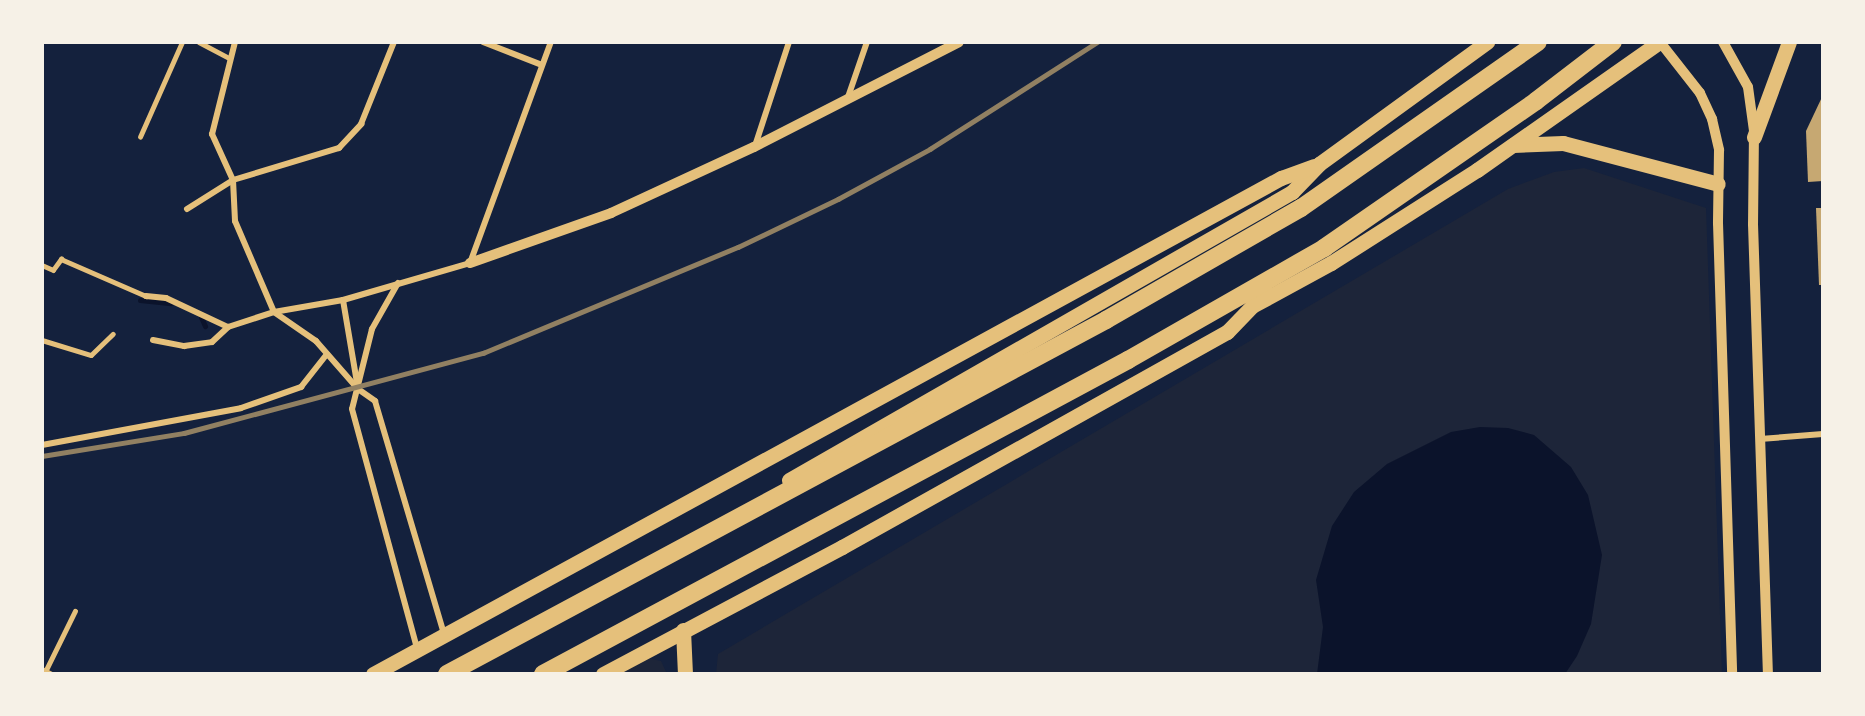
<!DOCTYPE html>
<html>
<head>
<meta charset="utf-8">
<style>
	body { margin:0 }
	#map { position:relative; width:1865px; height:716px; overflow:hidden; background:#14213d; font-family:"Varela Round",sans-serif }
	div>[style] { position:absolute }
	.green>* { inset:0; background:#1d2539 }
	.water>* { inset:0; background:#0b132b }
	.stream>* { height:5px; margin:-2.5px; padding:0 2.5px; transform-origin:2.5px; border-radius:2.5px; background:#0b132b }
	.building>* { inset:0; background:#c6a872 }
	.service>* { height:4.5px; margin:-2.25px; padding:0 2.25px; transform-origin:2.25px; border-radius:2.25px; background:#e5c07b }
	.minor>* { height:6px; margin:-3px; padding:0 3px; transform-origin:3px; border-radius:3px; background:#e5c07b }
	.tertiary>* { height:10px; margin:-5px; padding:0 5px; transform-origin:5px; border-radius:5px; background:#e5c07b }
	.primary>* { height:15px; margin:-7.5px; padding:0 7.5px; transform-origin:7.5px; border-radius:7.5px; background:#e5c07b }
	.motorway>* { height:18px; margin:-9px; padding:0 9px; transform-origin:9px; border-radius:9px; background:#e5c07b }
	.rail>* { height:4.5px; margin:-2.25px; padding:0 2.25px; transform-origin:2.25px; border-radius:2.25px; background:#918062 }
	span { translate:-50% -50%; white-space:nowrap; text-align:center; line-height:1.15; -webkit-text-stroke:4.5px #f6f1e7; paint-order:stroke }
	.frame { position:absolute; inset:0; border:44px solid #f6f1e7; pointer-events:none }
</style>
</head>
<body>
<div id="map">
	<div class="green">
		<i style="clip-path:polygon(1584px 168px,1706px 208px,1722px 674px,716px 674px,718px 654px,1508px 189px,1554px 172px)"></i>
		<i style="clip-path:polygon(646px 658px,661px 661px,667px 674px,617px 674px)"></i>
	</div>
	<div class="water">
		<i style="clip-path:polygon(1480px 427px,1508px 428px,1534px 435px,1571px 467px,1588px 495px,1602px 555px,1591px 624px,1577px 656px,1565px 674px,1317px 674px,1323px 627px,1316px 580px,1332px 526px,1354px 492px,1387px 464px,1451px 432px)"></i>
	</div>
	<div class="stream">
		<i style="left:140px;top:300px;width:31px;rotate:6deg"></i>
		<i style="left:201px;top:317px;width:10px;rotate:66deg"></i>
	</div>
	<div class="building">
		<i style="clip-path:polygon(1823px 95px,1823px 181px,1808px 182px,1806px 131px)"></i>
		<i style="clip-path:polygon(1816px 208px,1823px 208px,1823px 285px,1819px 285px)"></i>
	</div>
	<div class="service">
		<i style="left:199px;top:42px;width:34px;rotate:28deg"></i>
		<i style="left:140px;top:137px;width:104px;rotate:-66.1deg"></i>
		<i style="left:42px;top:265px;width:12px;rotate:24deg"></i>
		<i style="left:53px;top:270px;width:14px;rotate:-54deg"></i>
		<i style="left:61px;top:259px;width:93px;rotate:23.5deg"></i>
		<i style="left:42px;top:340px;width:51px;rotate:17deg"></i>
		<i style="left:91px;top:355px;width:30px;rotate:-44deg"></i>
		<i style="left:42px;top:669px;width:11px;rotate:27deg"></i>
		<i style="left:44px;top:674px;width:70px;rotate:-63.8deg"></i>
	</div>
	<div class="minor">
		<i style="left:235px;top:42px;width:95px;rotate:104deg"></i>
		<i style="left:212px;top:134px;width:51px;rotate:65.5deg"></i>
		<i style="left:233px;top:180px;width:41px;rotate:87.2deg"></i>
		<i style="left:235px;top:221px;width:99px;rotate:66.8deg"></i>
		<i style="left:274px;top:312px;width:70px;rotate:-9.9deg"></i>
		<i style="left:343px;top:300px;width:90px;rotate:80.4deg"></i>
		<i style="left:483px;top:42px;width:63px;rotate:21.3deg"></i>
		<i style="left:847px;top:100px;width:61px;rotate:-71deg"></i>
		<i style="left:755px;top:146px;width:109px;rotate:-71.9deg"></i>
		<i style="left:187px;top:209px;width:54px;rotate:-32.2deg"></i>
		<i style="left:233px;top:180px;width:111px;rotate:-16.8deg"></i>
		<i style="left:339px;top:148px;width:33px;rotate:-47deg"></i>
		<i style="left:361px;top:124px;width:88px;rotate:-68.1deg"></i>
		<i style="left:398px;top:283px;width:53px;rotate:119.5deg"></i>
		<i style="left:372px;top:329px;width:82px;rotate:104deg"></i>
		<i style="left:352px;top:409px;width:249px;rotate:74.8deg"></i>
		<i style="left:146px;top:296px;width:20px;rotate:6deg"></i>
		<i style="left:166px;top:298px;width:68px;rotate:25.1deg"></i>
		<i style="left:343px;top:300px;width:132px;rotate:-16.2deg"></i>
		<i style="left:470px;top:263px;width:235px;rotate:-69.9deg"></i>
		<i style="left:153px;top:340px;width:32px;rotate:11deg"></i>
		<i style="left:184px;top:346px;width:28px;rotate:-8deg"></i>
		<i style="left:212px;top:342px;width:22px;rotate:-43deg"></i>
		<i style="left:228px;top:327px;width:48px;rotate:-18.1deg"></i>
		<i style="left:274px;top:312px;width:51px;rotate:34.6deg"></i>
		<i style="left:316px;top:341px;width:64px;rotate:48.8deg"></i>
		<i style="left:358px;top:389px;width:21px;rotate:35deg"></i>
		<i style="left:375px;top:401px;width:243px;rotate:73.5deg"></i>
		<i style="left:1760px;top:439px;width:63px;rotate:-4.5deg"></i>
		<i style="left:42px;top:445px;width:202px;rotate:-10.5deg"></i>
		<i style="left:241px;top:408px;width:64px;rotate:-19.3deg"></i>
		<i style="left:301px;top:387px;width:42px;rotate:-51.8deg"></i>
	</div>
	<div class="tertiary">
		<i style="left:1660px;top:42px;width:65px;rotate:51.9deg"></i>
		<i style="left:1700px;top:93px;width:29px;rotate:65deg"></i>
		<i style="left:1712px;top:119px;width:32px;rotate:77deg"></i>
		<i style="left:1719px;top:150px;width:73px;rotate:90.8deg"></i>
		<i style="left:1718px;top:223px;width:451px;rotate:88.2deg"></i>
		<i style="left:1723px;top:42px;width:51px;rotate:60.9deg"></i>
		<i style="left:1748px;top:87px;width:44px;rotate:82.2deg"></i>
		<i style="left:1754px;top:131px;width:93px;rotate:90.6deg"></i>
		<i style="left:1753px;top:224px;width:450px;rotate:88.1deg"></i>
		<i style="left:470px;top:263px;width:150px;rotate:-19.5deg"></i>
		<i style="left:611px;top:213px;width:157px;rotate:-24.8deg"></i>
		<i style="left:754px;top:147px;width:230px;rotate:-27.1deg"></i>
	</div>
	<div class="primary">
		<i style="left:1754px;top:137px;width:101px;rotate:-69.8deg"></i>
		<i style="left:1513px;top:145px;width:50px;rotate:-2.3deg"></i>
		<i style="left:1563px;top:143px;width:160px;rotate:14.8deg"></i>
		<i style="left:789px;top:480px;width:580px;rotate:-29.79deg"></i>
		<i style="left:1292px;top:192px;width:39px;rotate:-46deg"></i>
		<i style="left:1319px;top:164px;width:208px;rotate:-36deg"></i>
		<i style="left:683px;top:630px;width:44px;rotate:87.4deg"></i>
		<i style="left:373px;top:674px;width:1035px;rotate:-28.65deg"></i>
		<i style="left:1281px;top:178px;width:35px;rotate:-20deg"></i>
		<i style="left:603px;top:674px;width:271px;rotate:-28deg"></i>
		<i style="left:842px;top:547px;width:441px;rotate:-29.2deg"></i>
		<i style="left:1227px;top:332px;width:36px;rotate:-46deg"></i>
		<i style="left:1252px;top:306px;width:90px;rotate:-28.6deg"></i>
		<i style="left:1331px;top:263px;width:173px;rotate:-32.5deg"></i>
		<i style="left:1477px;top:170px;width:223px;rotate:-35.1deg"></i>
	</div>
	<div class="motorway">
		<i style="left:447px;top:674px;width:748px;rotate:-28.24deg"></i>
		<i style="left:1106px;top:320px;width:225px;rotate:-29.9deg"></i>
		<i style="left:1301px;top:208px;width:289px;rotate:-35deg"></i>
		<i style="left:543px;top:674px;width:664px;rotate:-28.22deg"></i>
		<i style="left:1128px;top:360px;width:226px;rotate:-29.7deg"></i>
		<i style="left:1324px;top:248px;width:258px;rotate:-34.7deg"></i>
		<i style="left:1536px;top:101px;width:97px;rotate:-37.5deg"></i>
	</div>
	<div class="rail">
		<i style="left:42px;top:456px;width:144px;rotate:-9.2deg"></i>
		<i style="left:184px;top:433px;width:310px;rotate:-15deg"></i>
		<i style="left:483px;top:353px;width:276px;rotate:-22.6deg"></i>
		<i style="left:738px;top:247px;width:111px;rotate:-25.6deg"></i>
		<i style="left:838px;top:199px;width:105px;rotate:-28.5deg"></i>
		<i style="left:930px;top:149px;width:198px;rotate:-32.6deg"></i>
	</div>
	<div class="frame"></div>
</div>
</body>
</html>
